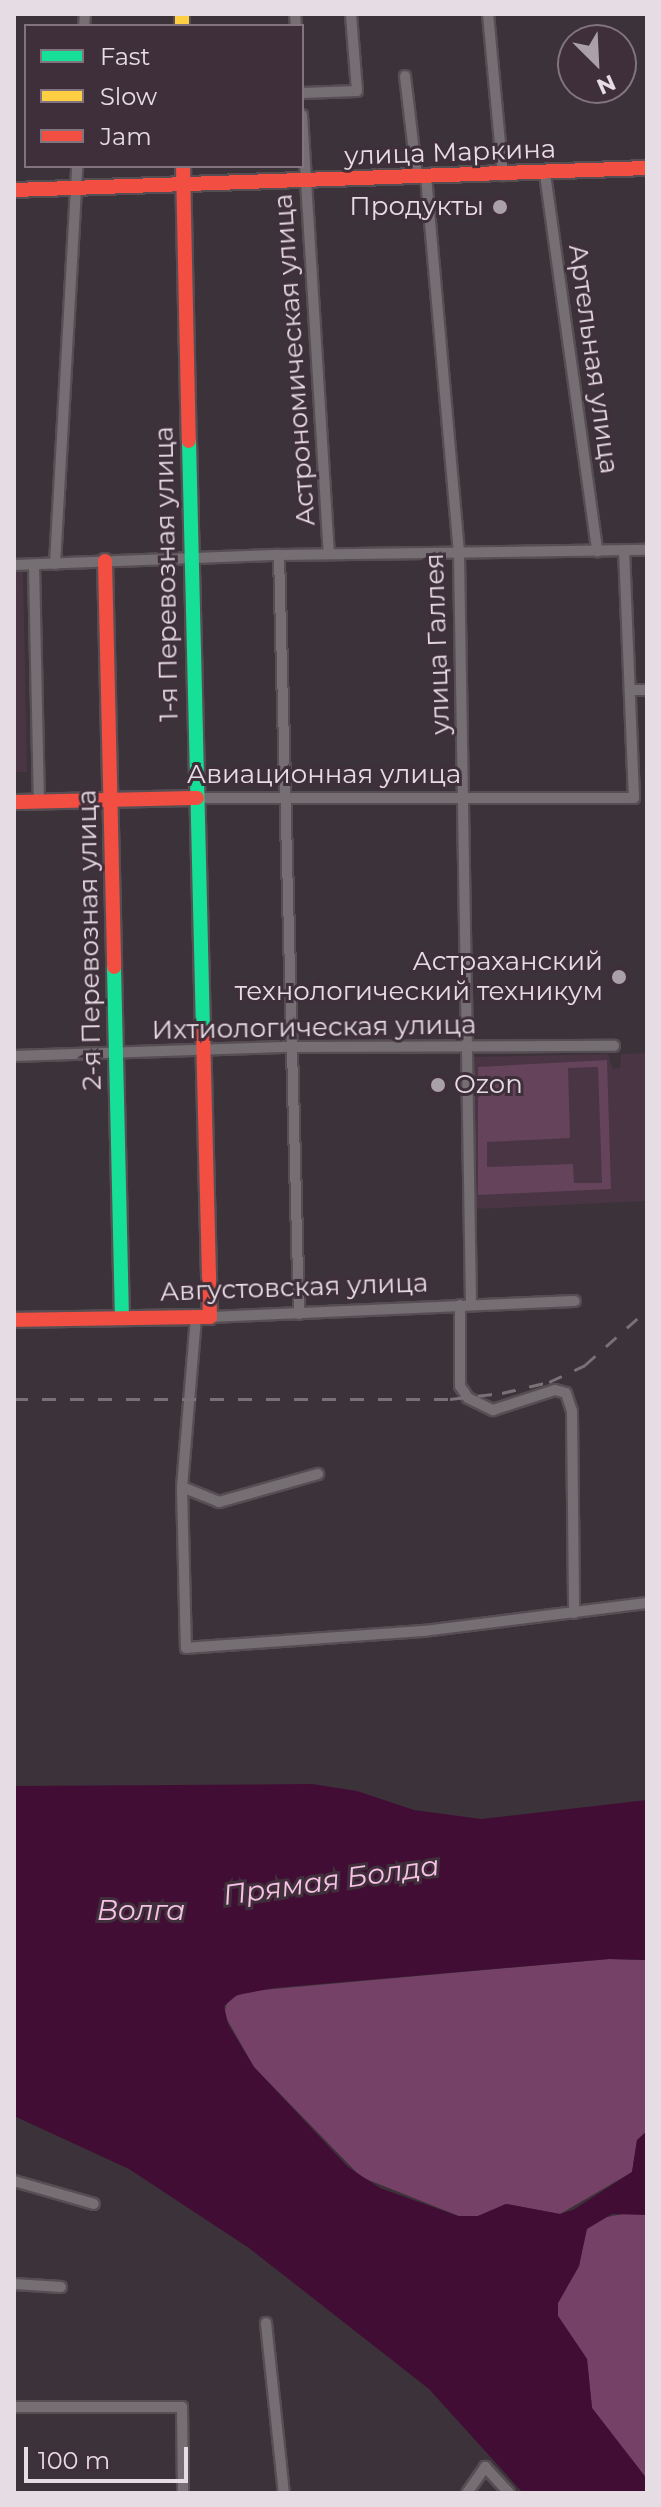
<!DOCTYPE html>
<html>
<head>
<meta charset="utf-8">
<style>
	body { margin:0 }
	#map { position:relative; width:661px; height:2507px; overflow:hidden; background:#3c3239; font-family:Montserrat,sans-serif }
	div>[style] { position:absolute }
	.built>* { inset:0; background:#493543 }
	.green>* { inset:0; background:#65435b }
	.forest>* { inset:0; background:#754166 }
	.water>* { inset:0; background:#410d34 }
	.roads { filter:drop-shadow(2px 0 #564e53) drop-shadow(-2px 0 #564e53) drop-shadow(0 2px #564e53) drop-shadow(0 -2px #564e53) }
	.street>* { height:10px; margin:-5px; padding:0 5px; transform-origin:5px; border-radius:5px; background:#756e73 }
	.fast>* { height:14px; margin:-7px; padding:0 7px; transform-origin:7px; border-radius:7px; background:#16e098 }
	.slow>* { height:14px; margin:-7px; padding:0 7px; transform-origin:7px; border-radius:7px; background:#ffcf43 }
	.jam>* { height:14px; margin:-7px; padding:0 7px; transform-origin:7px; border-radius:7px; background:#f24e42 }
	.rail>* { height:3px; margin-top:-1.5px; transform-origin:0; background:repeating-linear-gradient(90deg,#787175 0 14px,transparent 0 28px) }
	.dots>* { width:22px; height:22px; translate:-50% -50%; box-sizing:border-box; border:4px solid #3f2f3a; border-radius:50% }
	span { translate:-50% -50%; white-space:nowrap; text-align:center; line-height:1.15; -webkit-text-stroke:6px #3f2f3a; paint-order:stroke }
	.street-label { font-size:26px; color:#e6dce3 }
	.poi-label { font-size:26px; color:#e6dce3 }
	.right { translate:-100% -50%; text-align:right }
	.left { translate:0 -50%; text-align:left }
	.water-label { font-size:28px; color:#f7c1e5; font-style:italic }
	.frame { position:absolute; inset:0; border:16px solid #e6dce3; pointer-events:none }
	.legend { position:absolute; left:24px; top:24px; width:280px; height:144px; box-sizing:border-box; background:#3f2f3a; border:2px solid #82747e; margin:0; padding:10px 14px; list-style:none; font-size:24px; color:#e6dce3 }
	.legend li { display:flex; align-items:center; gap:16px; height:40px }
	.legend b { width:40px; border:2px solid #82747e }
	.north { position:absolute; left:557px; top:24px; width:80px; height:80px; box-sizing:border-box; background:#3f2f3a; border:2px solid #82747e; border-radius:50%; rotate:156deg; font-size:22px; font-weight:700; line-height:32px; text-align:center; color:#e6dce3 }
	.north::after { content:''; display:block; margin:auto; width:28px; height:36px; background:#aaa0a8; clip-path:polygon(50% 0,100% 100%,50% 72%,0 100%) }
	.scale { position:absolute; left:24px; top:2447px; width:164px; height:36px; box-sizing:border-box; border:4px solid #e6dce3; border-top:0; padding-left:10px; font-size:24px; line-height:28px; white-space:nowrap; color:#e6dce3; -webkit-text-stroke:6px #3f2f3a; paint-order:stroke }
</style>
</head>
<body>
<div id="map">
	<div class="built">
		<i style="clip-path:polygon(14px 572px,23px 572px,27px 772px,14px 772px)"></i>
		<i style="clip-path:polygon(647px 1053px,647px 1201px,476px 1209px,473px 1057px,608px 1054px,613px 1069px,620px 1068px,621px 1054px)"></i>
	</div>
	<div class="green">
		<i style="clip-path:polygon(evenodd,607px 1060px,611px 1189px,478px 1195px,478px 1067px,607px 1060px,598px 1067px,602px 1183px,574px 1183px,573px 1164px,487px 1167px,487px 1142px,570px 1138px,568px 1068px,598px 1067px)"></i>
	</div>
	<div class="forest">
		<i style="clip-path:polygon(609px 1959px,647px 1960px,647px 2131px,637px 2140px,632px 2172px,560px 2214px,506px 2204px,478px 2216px,459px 2216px,361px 2177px,254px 2067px,224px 2014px,228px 1999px,250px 1991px)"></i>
		<i style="clip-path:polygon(628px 2213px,647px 2215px,647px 2479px,592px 2408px,587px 2359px,558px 2316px,558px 2303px,579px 2266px,586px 2229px,597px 2219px)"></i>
	</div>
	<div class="water">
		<i style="clip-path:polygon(312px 1784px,357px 1791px,414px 1810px,481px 1819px,647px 1800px,647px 1960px,609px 1959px,274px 1988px,237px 1995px,224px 2006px,228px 2024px,254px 2067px,348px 2167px,380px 2188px,458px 2216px,478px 2216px,506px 2204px,560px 2214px,573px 2210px,632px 2172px,637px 2140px,647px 2131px,647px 2215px,612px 2214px,587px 2229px,579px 2266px,558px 2303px,558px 2316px,587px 2359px,592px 2408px,647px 2479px,647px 2493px,523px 2493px,429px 2389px,249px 2248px,129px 2169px,14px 2116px,14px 1786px)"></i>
	</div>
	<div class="roads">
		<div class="street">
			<i style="left:295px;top:14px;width:12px;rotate:85deg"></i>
			<i style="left:488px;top:14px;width:162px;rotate:84.7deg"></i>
			<i style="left:84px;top:26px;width:12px;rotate:-85deg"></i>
			<i style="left:405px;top:76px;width:102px;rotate:83.2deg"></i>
			<i style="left:302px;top:93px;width:55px;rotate:-2.1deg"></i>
			<i style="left:357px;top:91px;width:77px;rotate:-94.5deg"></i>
			<i style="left:302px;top:115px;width:440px;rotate:86.5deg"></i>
			<i style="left:545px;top:174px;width:381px;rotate:82.1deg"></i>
			<i style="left:426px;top:176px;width:380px;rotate:85deg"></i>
			<i style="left:459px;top:555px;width:750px;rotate:89.08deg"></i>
			<i style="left:279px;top:555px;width:759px;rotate:88.49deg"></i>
			<i style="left:55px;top:564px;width:399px;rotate:-86.8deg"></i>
			<i style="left:14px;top:565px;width:265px;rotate:-2.2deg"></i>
			<i style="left:279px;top:555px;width:368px;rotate:-0.8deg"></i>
			<i style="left:34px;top:565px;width:236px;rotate:88.8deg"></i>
			<i style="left:632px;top:690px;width:15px"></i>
			<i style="left:197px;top:798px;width:437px"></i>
			<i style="left:634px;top:798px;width:248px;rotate:-92.3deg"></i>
			<i style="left:14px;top:1056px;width:276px;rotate:-1.9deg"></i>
			<i style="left:290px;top:1047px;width:324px;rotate:-0.2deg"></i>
			<i style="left:460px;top:1305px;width:81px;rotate:90deg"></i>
			<i style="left:460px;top:1386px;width:14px;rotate:56deg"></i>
			<i style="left:468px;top:1398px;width:28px;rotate:26deg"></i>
			<i style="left:493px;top:1410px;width:65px;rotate:-17.9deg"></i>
			<i style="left:555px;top:1390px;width:11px;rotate:15deg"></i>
			<i style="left:566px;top:1393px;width:19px;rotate:72deg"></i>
			<i style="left:572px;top:1411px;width:202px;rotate:89.4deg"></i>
			<i style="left:196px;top:1317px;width:171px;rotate:94.7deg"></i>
			<i style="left:182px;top:1487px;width:161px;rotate:88.6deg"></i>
			<i style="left:186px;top:1648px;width:239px;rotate:-4.1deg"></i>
			<i style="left:424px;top:1631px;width:225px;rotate:-7.2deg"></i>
			<i style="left:210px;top:1317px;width:365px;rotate:-2.5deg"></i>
			<i style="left:182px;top:1487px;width:40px;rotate:22deg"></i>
			<i style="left:219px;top:1502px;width:103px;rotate:-15.8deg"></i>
			<i style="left:14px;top:2181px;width:83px;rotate:16deg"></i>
			<i style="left:14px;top:2284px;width:47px;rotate:3.7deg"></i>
			<i style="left:266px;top:2323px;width:171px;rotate:84deg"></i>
			<i style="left:14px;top:2407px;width:168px"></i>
			<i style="left:182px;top:2407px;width:86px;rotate:89.3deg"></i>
			<i style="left:467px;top:2493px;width:32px;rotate:-55deg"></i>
			<i style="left:485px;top:2467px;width:35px;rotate:47deg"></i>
		</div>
		<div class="fast">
			<i style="left:189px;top:441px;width:590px;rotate:88.64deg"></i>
			<i style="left:114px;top:967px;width:351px;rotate:88.7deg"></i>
		</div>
		<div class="slow">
			<i style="left:182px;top:14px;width:12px;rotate:90deg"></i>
		</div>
		<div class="jam">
			<i style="left:183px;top:166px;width:275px;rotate:88.8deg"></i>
			<i style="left:14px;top:190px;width:633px;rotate:-1.99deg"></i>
			<i style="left:105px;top:561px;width:406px;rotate:88.7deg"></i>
			<i style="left:14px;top:802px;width:183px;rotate:-1.3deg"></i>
			<i style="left:14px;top:1320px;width:196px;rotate:-0.9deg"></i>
			<i style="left:210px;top:1317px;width:286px;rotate:-91.4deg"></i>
		</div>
	</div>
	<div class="rail">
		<i style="left:14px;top:1399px;width:436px"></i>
		<i style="left:450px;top:1399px;width:52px;rotate:-6.6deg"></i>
		<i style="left:502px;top:1393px;width:48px;rotate:-13.2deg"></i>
		<i style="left:549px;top:1382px;width:40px;rotate:-25deg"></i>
		<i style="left:585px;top:1365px;width:83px;rotate:-41.6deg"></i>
	</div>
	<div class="dots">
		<i style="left:500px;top:207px;background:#aaa0a8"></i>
		<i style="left:619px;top:977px;background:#aaa0a8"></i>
		<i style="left:438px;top:1085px;background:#aaa0a8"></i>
	</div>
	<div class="street-label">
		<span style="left:450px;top:153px;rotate:-2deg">улица Маркина</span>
		<span style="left:593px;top:359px;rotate:82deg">Артельная улица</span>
		<span style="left:295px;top:360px;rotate:-94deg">Астрономическая улица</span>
		<span style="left:167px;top:574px;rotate:-91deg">1-я Перевозная улица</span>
		<span style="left:438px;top:644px;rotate:-92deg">улица Галлея</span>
		<span style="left:324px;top:775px">Авиационная улица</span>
		<span style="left:90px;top:940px;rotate:-91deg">2-я Перевозная улица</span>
		<span style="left:314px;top:1028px;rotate:-1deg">Ихтиологическая улица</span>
		<span style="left:294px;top:1288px;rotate:-2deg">Августовская улица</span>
	</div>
	<div class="poi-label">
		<span class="right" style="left:484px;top:207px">Продукты</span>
		<span class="right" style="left:603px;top:977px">Астраханский<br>технологический техникум</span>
		<span class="left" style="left:454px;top:1085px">Ozon</span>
	</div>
	<div class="water-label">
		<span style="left:331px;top:1880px;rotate:-8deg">Прямая Болда</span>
		<span style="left:141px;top:1910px">Волга</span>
	</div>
	<div class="frame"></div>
	<ul class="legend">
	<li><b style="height:10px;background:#16e098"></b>Fast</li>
	<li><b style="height:10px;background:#ffcf43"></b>Slow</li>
	<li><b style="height:10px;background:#f24e42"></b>Jam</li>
	</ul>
	<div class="north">N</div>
	<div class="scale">100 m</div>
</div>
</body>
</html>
